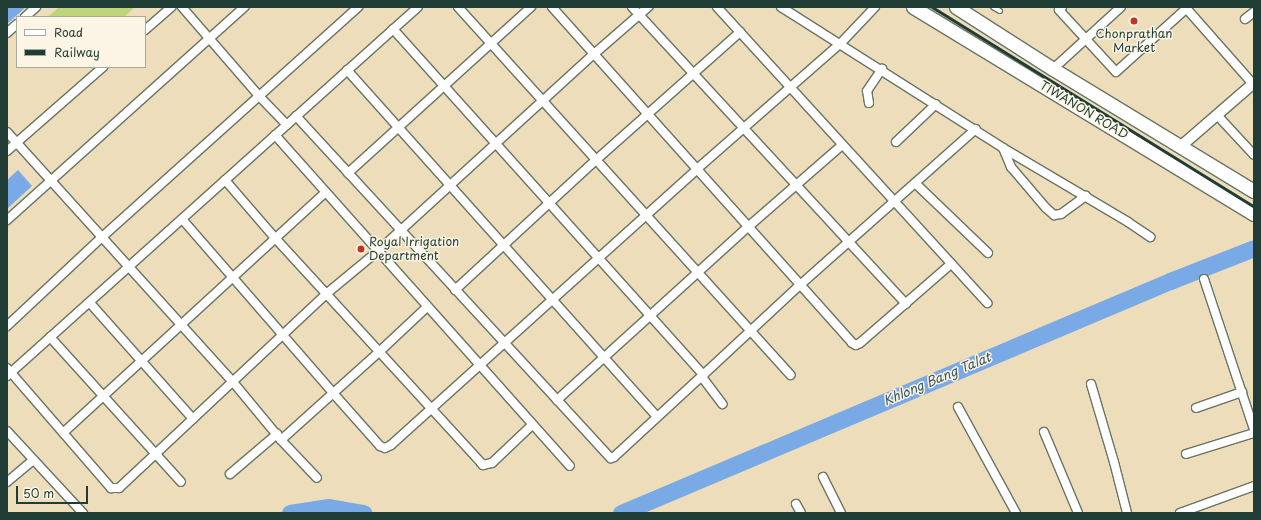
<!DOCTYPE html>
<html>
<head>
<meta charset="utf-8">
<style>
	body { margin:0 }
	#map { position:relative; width:1261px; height:520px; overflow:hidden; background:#edb; font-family:"Playpen Sans",sans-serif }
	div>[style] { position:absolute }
	.green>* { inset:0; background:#bfd579 }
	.water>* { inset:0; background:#7aaae5 }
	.river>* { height:17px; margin:-8.5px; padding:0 8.5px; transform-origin:8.5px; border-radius:8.5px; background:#7aaae5 }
	.roads { filter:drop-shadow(1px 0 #677563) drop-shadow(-1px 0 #677563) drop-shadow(0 1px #677563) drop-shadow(0 -1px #677563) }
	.service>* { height:4px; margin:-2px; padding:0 2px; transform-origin:2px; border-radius:2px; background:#fff }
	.minor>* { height:8px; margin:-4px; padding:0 4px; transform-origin:4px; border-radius:4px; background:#fff }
	.tertiary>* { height:10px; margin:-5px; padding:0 5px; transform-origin:5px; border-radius:5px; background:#fff }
	.primary>* { height:13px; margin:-6.5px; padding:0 6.5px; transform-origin:6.5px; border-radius:6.5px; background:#fff }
	.rail>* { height:3px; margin:-1.5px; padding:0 1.5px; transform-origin:1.5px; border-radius:1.5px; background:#1f3d34 }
	.dots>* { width:11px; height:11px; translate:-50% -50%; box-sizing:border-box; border:2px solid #fcf5e5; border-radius:50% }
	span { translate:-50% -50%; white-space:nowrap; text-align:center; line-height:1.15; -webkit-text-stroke:3px #fcf5e5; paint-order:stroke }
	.poi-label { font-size:12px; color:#1f3d34 }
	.left { translate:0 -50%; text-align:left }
	.street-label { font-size:12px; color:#1f3d34 }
	.water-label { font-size:13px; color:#365860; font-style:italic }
	.frame { position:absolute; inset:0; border:8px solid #1f3d34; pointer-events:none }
	.legend { position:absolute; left:16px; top:16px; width:130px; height:52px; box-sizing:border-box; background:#fcf5e5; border:1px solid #a4ab9e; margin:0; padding:5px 7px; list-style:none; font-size:12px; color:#1f3d34 }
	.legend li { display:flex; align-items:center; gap:8px; height:20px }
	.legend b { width:20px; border:1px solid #a4ab9e }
	.scale { position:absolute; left:16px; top:486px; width:72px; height:18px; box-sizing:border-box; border:2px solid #1f3d34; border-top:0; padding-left:5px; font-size:12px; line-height:14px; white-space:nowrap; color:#1f3d34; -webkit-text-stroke:3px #fcf5e5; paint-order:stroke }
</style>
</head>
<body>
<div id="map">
	<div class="green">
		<i style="clip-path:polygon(59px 7px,135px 7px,124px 17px,48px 17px)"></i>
	</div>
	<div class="water">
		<i style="clip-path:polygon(7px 7px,26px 7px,7px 24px)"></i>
		<i style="clip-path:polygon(18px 170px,32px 186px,7px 209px,7px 180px)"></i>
	</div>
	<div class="river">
		<i style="left:290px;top:513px;width:39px;rotate:-9deg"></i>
		<i style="left:329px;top:507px;width:35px;rotate:10deg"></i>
		<i style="left:621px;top:513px;width:596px;rotate:-22.91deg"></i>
		<i style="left:1170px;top:281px;width:90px;rotate:-21.4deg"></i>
	</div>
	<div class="roads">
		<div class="service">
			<i style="left:993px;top:7px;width:8px;rotate:30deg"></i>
		</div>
		<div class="minor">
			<i style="left:182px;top:7px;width:118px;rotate:49.1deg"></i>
			<i style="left:259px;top:96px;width:40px;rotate:46deg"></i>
			<i style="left:458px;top:7px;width:496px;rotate:47.9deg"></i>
			<i style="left:552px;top:7px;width:450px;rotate:48.2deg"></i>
			<i style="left:852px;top:343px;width:4px;rotate:27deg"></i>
			<i style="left:856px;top:345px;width:4px;rotate:-27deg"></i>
			<i style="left:860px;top:343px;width:121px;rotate:-41deg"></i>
			<i style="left:632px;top:7px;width:404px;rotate:47.3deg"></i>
			<i style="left:717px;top:7px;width:401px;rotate:47.6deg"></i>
			<i style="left:781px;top:7px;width:263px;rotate:32.4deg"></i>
			<i style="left:1003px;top:148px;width:145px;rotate:30.6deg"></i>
			<i style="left:1128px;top:222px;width:27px;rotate:34deg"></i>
			<i style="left:1062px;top:7px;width:4px;rotate:135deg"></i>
			<i style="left:1059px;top:10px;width:84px;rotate:47.4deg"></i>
			<i style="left:1116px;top:72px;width:97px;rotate:-42.1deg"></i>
			<i style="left:1186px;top:8px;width:101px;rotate:48.6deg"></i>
			<i style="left:25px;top:17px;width:15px;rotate:-42deg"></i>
			<i style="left:1245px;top:19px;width:11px;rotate:-38deg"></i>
			<i style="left:393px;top:29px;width:465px;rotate:48.1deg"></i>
			<i style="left:145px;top:30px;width:35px;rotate:-41deg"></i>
			<i style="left:7px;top:33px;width:13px;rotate:-42deg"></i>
			<i style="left:1053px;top:69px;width:92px;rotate:-42.4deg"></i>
			<i style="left:347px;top:70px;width:465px;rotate:48.2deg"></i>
			<i style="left:869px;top:103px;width:12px;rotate:-99deg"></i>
			<i style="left:867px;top:91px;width:27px;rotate:-56deg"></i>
			<i style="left:1217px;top:115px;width:54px;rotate:47.2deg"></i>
			<i style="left:296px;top:116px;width:465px;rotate:47.4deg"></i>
			<i style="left:611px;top:458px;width:3px;rotate:-18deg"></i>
			<i style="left:614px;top:457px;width:121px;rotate:-42.7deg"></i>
			<i style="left:703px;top:375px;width:132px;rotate:-42.9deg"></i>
			<i style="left:800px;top:285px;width:235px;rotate:-41.6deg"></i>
			<i style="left:7px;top:132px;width:337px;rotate:47.9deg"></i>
			<i style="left:233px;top:382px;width:75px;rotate:50.4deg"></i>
			<i style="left:281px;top:440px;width:52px;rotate:46.5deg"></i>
			<i style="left:275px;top:135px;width:443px;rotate:48.3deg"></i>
			<i style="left:896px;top:142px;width:55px;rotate:-43.5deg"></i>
			<i style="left:1003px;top:148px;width:21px;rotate:67deg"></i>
			<i style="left:1011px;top:167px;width:54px;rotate:49.5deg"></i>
			<i style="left:1046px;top:208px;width:11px;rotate:41deg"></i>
			<i style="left:1054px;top:215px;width:7px;rotate:-8deg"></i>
			<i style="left:1061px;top:214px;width:31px;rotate:-36deg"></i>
			<i style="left:7px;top:151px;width:128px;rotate:-41.2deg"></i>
			<i style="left:348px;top:173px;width:247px;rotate:-42.2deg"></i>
			<i style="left:225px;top:180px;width:78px;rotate:49.2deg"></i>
			<i style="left:276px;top:239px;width:304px;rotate:47.5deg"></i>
			<i style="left:481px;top:463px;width:3px;rotate:45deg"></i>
			<i style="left:483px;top:465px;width:9px;rotate:-13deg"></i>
			<i style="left:492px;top:463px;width:55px;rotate:-43.5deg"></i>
			<i style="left:915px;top:183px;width:101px;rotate:43.8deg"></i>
			<i style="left:182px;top:219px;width:230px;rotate:49deg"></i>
			<i style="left:333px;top:393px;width:71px;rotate:48.4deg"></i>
			<i style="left:380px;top:446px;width:5px;rotate:22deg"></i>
			<i style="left:385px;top:448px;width:7px;rotate:-27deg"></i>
			<i style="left:391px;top:445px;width:412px;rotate:-42deg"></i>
			<i style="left:697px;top:169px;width:190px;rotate:-41.2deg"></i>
			<i style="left:840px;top:44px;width:51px;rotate:-46.6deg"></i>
			<i style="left:7px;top:220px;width:319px;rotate:-41.9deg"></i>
			<i style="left:1204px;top:279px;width:158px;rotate:71.6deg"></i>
			<i style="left:455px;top:290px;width:192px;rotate:-42.7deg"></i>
			<i style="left:596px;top:160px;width:193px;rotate:-41.6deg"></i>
			<i style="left:90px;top:303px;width:155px;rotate:48.4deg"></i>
			<i style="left:7px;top:326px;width:130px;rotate:-43.1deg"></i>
			<i style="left:102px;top:237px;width:344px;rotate:-41.9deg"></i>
			<i style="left:50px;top:337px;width:195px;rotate:47.9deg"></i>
			<i style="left:7px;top:368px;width:159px;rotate:49.1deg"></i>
			<i style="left:111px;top:488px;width:8px"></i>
			<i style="left:119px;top:488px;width:284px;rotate:-43.1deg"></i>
			<i style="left:326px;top:294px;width:67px;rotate:-39.6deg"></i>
			<i style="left:378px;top:251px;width:292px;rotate:-42.4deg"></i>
			<i style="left:594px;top:54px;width:72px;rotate:-41deg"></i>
			<i style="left:7px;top:376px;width:552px;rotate:-41.92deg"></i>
			<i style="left:702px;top:377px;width:34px;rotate:53deg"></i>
			<i style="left:1091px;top:384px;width:81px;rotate:73.6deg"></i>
			<i style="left:1114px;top:462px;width:53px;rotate:75.7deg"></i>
			<i style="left:557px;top:400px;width:258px;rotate:-42.2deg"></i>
			<i style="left:748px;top:227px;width:125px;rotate:-41.1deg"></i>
			<i style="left:958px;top:407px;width:121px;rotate:61.3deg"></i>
			<i style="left:1196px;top:408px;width:49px;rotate:-19.2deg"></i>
			<i style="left:7px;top:431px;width:112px;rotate:47.2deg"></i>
			<i style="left:64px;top:432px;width:355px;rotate:-42.5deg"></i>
			<i style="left:1044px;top:432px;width:88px;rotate:67.2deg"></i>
			<i style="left:281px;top:440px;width:132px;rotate:-41.9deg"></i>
			<i style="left:379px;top:352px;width:66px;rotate:-43.2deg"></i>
			<i style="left:1186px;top:454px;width:71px;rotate:-17.2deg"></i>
			<i style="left:230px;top:474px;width:62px;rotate:-40.4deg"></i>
			<i style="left:823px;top:477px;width:40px;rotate:63.4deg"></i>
			<i style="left:7px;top:482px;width:34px;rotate:-40deg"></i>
			<i style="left:796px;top:504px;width:10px;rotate:61deg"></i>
			<i style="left:1180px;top:513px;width:79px;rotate:-20deg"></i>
		</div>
		<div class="tertiary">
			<i style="left:1180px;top:147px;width:98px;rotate:-40.9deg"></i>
		</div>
		<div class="primary">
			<i style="left:913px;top:7px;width:399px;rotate:31.3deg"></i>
			<i style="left:956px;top:7px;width:115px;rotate:32.6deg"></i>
			<i style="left:1053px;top:69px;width:235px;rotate:31.3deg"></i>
		</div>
	</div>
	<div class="rail">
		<i style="left:932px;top:7px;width:379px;rotate:31.8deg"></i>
	</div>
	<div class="dots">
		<i style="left:1134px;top:21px;background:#c8321e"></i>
		<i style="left:361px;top:249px;background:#c8321e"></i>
	</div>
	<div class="poi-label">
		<span style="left:1134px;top:41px">Chonprathan<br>Market</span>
		<span class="left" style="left:369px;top:249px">Royal Irrigation<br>Department</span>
	</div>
	<div class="street-label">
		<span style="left:1084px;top:110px;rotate:31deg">TIWANON ROAD</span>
	</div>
	<div class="water-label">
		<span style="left:937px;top:379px;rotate:-23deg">Khlong Bang Talat</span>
	</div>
	<div class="frame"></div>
	<ul class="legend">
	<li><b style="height:5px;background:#fff"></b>Road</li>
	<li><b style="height:5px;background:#1f3d34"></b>Railway</li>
	</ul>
	<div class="scale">50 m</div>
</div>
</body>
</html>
